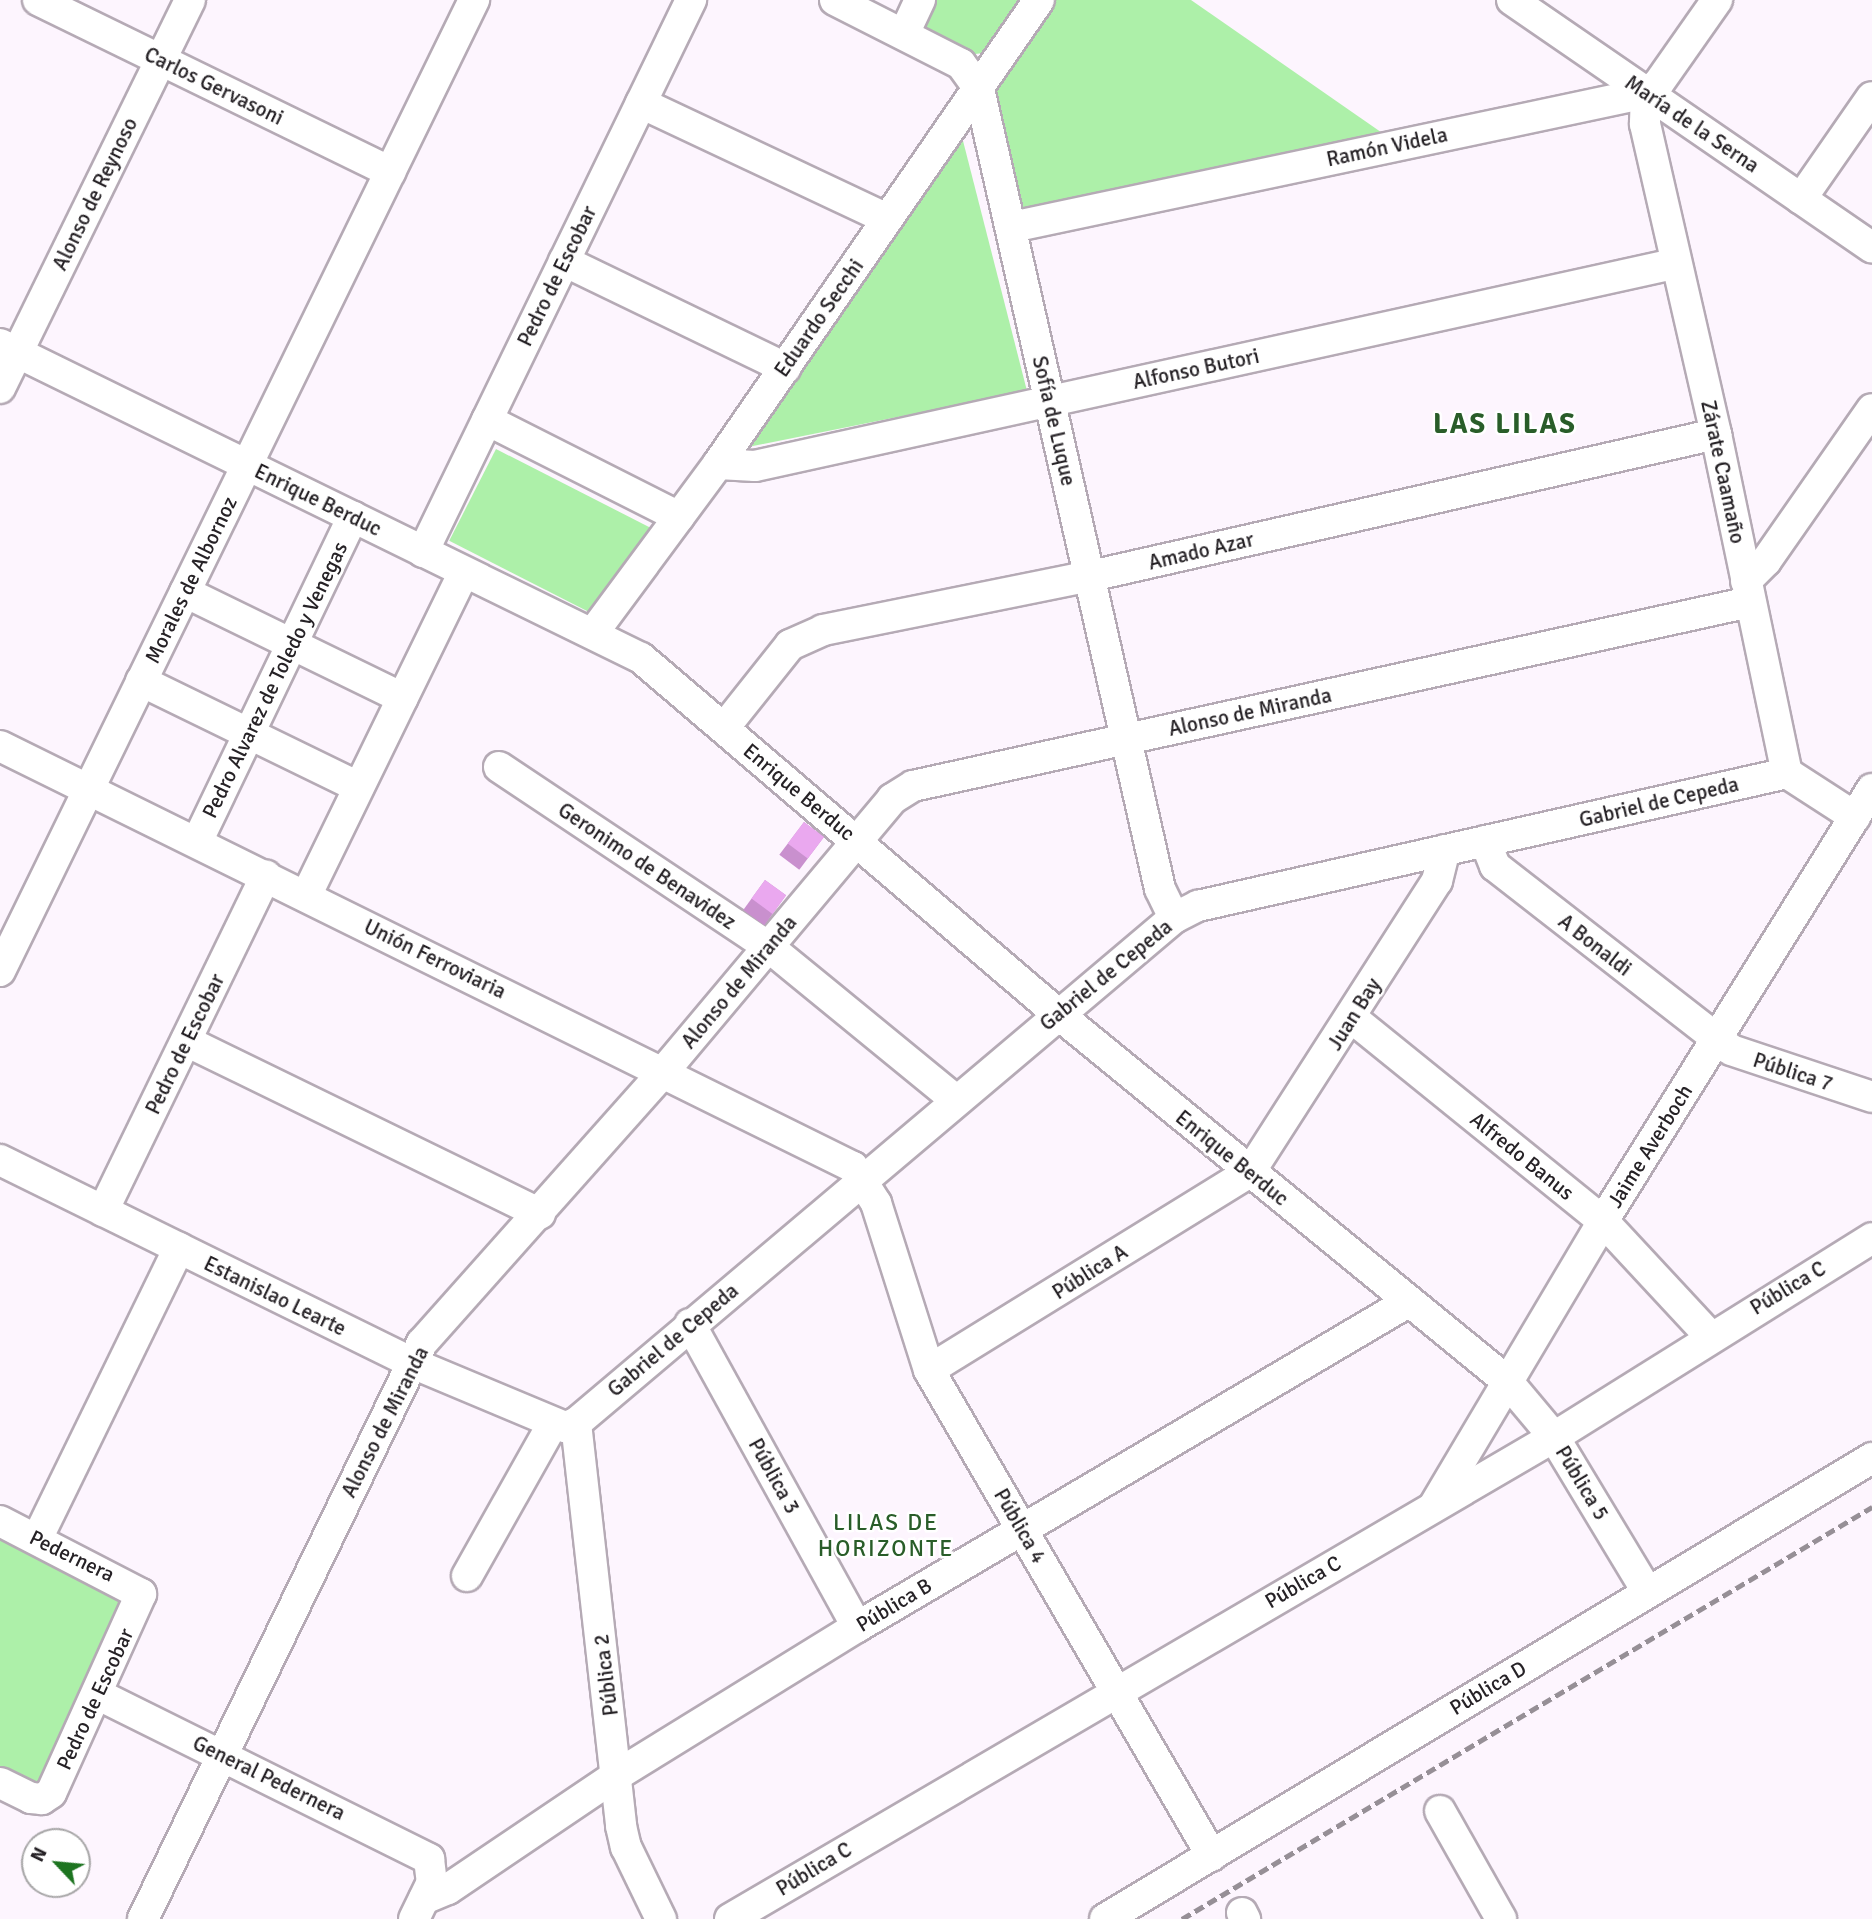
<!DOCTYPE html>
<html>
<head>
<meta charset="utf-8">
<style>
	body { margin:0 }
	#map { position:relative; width:1872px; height:1919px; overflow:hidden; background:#fdf5fe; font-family:Signika,sans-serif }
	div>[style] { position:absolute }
	.green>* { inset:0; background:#adf0a9; transform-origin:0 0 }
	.roads { filter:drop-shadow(2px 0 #b5aab5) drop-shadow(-2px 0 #b5aab5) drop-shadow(0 2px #b5aab5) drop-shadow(0 -2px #b5aab5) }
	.minor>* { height:30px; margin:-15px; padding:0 15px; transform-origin:15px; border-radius:15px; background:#fff }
	.rail>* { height:5px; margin-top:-2.5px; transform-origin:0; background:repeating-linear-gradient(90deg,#968f96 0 10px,transparent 0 15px) }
	.wall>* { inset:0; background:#c990ce; transform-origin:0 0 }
	.building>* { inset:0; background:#eaa8ef; transform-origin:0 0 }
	span { translate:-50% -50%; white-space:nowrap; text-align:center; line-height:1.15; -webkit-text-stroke:5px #fff; paint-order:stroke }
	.street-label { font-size:21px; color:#262226 }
	.neighbourhood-label { font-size:23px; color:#295d29; letter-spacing:2px }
	.district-label { font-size:28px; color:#295d29; font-weight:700; letter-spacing:2px }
	.north { position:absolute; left:21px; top:1828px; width:70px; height:70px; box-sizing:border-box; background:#fff; border:2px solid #a8a7a8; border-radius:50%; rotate:296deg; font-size:19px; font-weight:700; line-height:28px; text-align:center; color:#262226 }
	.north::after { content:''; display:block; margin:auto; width:24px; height:32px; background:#1d7420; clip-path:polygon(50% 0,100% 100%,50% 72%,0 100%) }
</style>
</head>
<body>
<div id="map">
	<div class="green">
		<i style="clip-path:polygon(924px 0,1019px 0,983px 53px,968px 55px,926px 31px,917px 14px)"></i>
		<i style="clip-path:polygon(1043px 0,1191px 0,1388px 137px,1016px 217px,988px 83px)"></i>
		<i style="clip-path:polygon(961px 133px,1027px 391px,748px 447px)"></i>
		<i style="left:496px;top:449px;width:175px;height:103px;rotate:27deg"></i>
		<i style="clip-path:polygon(0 1537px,121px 1595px,127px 1608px,43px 1787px,0 1781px)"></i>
	</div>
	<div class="roads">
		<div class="minor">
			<i style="left:38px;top:0;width:392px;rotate:26deg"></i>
			<i style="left:835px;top:0;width:141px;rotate:26.9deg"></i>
			<i style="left:961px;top:64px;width:31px;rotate:54deg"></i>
			<i style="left:979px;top:89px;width:820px;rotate:77.25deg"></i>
			<i style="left:1160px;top:889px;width:32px;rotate:64deg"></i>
			<i style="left:1512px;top:0;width:437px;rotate:34.5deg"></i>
			<i style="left:904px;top:34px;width:38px;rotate:-65deg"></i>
			<i style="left:1646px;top:93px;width:31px;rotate:92deg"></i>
			<i style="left:1645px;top:124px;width:318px;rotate:77.1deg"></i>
			<i style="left:1716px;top:434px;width:346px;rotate:78.2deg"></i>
			<i style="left:1787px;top:773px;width:81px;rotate:32.9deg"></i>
			<i style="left:641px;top:103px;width:272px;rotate:25.2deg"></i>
			<i style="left:1801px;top:199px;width:124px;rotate:-55.2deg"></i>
			<i style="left:1012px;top:227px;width:648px;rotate:-11.93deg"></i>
			<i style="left:1646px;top:93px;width:15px;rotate:-37deg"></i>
			<i style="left:1658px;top:84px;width:103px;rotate:-54.9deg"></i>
			<i style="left:564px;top:261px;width:246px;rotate:25.8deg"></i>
			<i style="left:0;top:344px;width:714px;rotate:26.1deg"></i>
			<i style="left:641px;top:658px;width:548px;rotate:40.49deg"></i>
			<i style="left:1058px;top:1014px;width:580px;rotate:39.26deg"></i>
			<i style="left:1507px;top:1381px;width:73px;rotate:50deg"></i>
			<i style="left:1554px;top:1437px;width:180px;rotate:58.9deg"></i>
			<i style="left:0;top:388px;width:432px;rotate:-63.9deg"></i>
			<i style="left:487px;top:420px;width:215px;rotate:26.8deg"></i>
			<i style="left:718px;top:464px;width:37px;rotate:3deg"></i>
			<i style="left:755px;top:466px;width:941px;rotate:-12.4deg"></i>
			<i style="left:423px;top:552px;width:614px;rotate:-64.1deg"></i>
			<i style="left:1746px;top:581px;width:28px;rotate:-45deg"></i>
			<i style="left:1766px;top:561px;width:185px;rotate:-55.1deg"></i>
			<i style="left:185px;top:592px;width:242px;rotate:26deg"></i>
			<i style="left:593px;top:633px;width:210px;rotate:-53.5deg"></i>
			<i style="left:718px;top:464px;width:564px;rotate:-55.32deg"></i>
			<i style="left:141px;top:681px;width:242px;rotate:26deg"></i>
			<i style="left:724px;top:728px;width:106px;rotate:-51.5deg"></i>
			<i style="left:790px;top:645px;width:36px;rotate:-24deg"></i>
			<i style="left:823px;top:630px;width:273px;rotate:-11.4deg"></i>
			<i style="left:1091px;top:576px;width:641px;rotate:-12.8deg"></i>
			<i style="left:0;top:746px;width:951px;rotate:26.27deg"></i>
			<i style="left:853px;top:1167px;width:43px;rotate:57.4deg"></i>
			<i style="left:876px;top:1203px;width:175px;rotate:72.4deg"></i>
			<i style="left:929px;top:1370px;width:562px;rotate:59.79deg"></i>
			<i style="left:499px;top:767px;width:326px;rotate:33.7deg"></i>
			<i style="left:770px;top:948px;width:240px;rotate:39.3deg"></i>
			<i style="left:1485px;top:841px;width:27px;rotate:68deg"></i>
			<i style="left:1495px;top:866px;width:299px;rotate:37.9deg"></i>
			<i style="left:1731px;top:1050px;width:149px;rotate:18.4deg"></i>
			<i style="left:197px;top:842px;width:361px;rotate:-64.4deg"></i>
			<i style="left:306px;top:896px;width:360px;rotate:-64deg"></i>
			<i style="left:0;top:971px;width:1081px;rotate:-63.98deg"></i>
			<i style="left:1352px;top:1018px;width:323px;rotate:39deg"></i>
			<i style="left:1603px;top:1221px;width:157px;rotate:47.1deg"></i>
			<i style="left:186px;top:1041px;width:394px;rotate:26deg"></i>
			<i style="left:0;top:1160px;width:459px;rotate:26.2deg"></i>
			<i style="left:412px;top:1363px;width:166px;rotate:22.7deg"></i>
			<i style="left:565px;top:1427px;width:12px;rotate:-20deg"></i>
			<i style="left:576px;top:1423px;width:783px;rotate:-40.18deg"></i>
			<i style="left:1174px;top:918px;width:27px;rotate:-27deg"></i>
			<i style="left:1198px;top:906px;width:604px;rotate:-12.72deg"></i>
			<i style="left:103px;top:1211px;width:373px;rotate:-64.1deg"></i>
			<i style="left:690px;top:1324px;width:346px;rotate:61.1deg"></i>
			<i style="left:929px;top:1370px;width:377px;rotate:-31.7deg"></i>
			<i style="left:1250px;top:1172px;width:346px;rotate:-57.3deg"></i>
			<i style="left:1437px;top:881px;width:32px;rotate:-76deg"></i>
			<i style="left:576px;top:1423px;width:406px;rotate:83.6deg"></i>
			<i style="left:621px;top:1826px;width:22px;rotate:77deg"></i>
			<i style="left:626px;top:1847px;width:80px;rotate:64.1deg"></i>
			<i style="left:1434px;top:1506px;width:331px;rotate:-59.3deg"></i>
			<i style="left:1603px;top:1221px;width:509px;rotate:-58.09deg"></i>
			<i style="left:0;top:1521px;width:159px;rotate:27.4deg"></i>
			<i style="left:141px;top:1594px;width:218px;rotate:114.3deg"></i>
			<i style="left:51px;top:1793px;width:11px;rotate:146deg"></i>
			<i style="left:42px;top:1799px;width:11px;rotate:-175deg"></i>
			<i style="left:31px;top:1798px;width:34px;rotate:-154deg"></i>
			<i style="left:37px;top:1539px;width:324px;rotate:-64deg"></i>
			<i style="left:467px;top:1576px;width:173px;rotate:-60.6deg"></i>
			<i style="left:97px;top:1694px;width:371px;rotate:26.4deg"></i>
			<i style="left:429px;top:1859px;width:23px;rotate:83deg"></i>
			<i style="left:432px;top:1882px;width:41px;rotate:115.9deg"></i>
			<i style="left:1440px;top:1811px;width:124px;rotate:60.5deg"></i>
			<i style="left:424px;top:1899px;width:26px;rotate:-23deg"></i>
			<i style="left:448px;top:1889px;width:204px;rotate:-34deg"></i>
			<i style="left:617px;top:1775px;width:282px;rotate:-31.7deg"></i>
			<i style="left:857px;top:1627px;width:640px;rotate:-30.53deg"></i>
			<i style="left:1242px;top:1913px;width:7px;rotate:63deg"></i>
			<i style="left:143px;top:1919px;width:640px;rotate:-64.16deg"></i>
			<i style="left:422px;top:1343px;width:364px;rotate:-48.3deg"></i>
			<i style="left:664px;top:1071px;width:355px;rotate:-50deg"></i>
			<i style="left:892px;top:799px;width:25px;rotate:-32deg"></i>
			<i style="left:913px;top:786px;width:857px;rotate:-12.4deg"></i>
			<i style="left:730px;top:1919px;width:955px;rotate:-30.33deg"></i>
			<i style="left:1554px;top:1437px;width:375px;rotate:-32deg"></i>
			<i style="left:1105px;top:1919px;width:895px;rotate:-31.01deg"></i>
		</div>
	</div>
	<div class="rail">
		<i style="left:1182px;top:1919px;width:804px;rotate:-30.84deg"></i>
	</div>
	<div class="wall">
		<i style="left:804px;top:822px;width:25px;height:41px;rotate:37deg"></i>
		<i style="left:765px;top:880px;width:26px;height:37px;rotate:36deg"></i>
	</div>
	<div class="building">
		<i style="left:804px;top:822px;width:25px;height:27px;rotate:37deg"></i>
		<i style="left:765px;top:880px;width:26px;height:23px;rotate:36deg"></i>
	</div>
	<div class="street-label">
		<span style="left:214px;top:86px;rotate:26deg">Carlos Gervasoni</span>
		<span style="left:1692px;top:124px;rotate:34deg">María de la Serna</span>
		<span style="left:1387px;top:147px;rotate:-12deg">Ramón Videla</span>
		<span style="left:95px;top:194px;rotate:-64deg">Alonso de Reynoso</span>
		<span style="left:557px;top:276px;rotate:-64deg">Pedro de Escobar</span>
		<span style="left:819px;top:318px;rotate:-55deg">Eduardo Secchi</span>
		<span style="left:1196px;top:369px;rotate:-12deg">Alfonso Butori</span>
		<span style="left:1054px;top:421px;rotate:77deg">Sofía de Luque</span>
		<span style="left:1723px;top:472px;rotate:78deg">Zárate Caamaño</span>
		<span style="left:318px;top:500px;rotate:26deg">Enrique Berduc</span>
		<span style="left:1201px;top:551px;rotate:-13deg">Amado Azar</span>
		<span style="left:191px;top:580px;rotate:-64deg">Morales de Albornoz</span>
		<span style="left:275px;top:680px;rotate:-64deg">Pedro Alvarez de Toledo y Venegas</span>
		<span style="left:1250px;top:712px;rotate:-12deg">Alonso de Miranda</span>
		<span style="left:799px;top:792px;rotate:40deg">Enrique Berduc</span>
		<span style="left:1659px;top:802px;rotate:-13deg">Gabriel de Cepeda</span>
		<span style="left:647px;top:866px;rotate:34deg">Geronimo de Benavidez</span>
		<span style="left:1595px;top:945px;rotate:38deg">A Bonaldi</span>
		<span style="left:435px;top:959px;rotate:26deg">Unión Ferroviaria</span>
		<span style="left:1106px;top:975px;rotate:-39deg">Gabriel de Cepeda</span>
		<span style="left:739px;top:982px;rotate:-50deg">Alonso de Miranda</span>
		<span style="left:1354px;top:1014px;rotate:-58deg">Juan Bay</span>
		<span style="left:185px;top:1044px;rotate:-64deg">Pedro de Escobar</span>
		<span style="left:1793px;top:1072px;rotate:18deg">Pública 7</span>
		<span style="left:1650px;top:1146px;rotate:-58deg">Jaime Averboch</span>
		<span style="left:1522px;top:1156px;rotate:39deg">Alfredo Banus</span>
		<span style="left:1232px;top:1158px;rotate:39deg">Enrique Berduc</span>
		<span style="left:1090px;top:1272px;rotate:-32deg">Pública A</span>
		<span style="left:1788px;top:1288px;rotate:-31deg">Pública C</span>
		<span style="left:275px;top:1296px;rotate:26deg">Estanislao Learte</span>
		<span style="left:673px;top:1340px;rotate:-40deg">Gabriel de Cepeda</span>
		<span style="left:385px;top:1422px;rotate:-63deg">Alonso de Miranda</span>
		<span style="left:774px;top:1476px;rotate:61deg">Pública 3</span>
		<span style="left:1582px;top:1483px;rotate:59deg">Pública 5</span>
		<span style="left:1020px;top:1526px;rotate:60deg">Pública 4</span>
		<span style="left:72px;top:1556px;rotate:26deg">Pedernera</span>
		<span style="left:1303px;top:1582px;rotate:-30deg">Pública C</span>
		<span style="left:894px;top:1605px;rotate:-31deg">Pública B</span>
		<span style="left:606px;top:1675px;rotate:-97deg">Pública 2</span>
		<span style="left:1488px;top:1688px;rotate:-31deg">Pública D</span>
		<span style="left:95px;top:1699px;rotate:-65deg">Pedro de Escobar</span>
		<span style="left:269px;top:1778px;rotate:26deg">General Pedernera</span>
		<span style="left:814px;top:1869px;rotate:-31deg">Pública C</span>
	</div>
	<div class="neighbourhood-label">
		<span style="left:886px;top:1536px">LILAS DE<br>HORIZONTE</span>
	</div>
	<div class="district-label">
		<span style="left:1505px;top:424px">LAS LILAS</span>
	</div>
	<div class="north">N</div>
</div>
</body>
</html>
